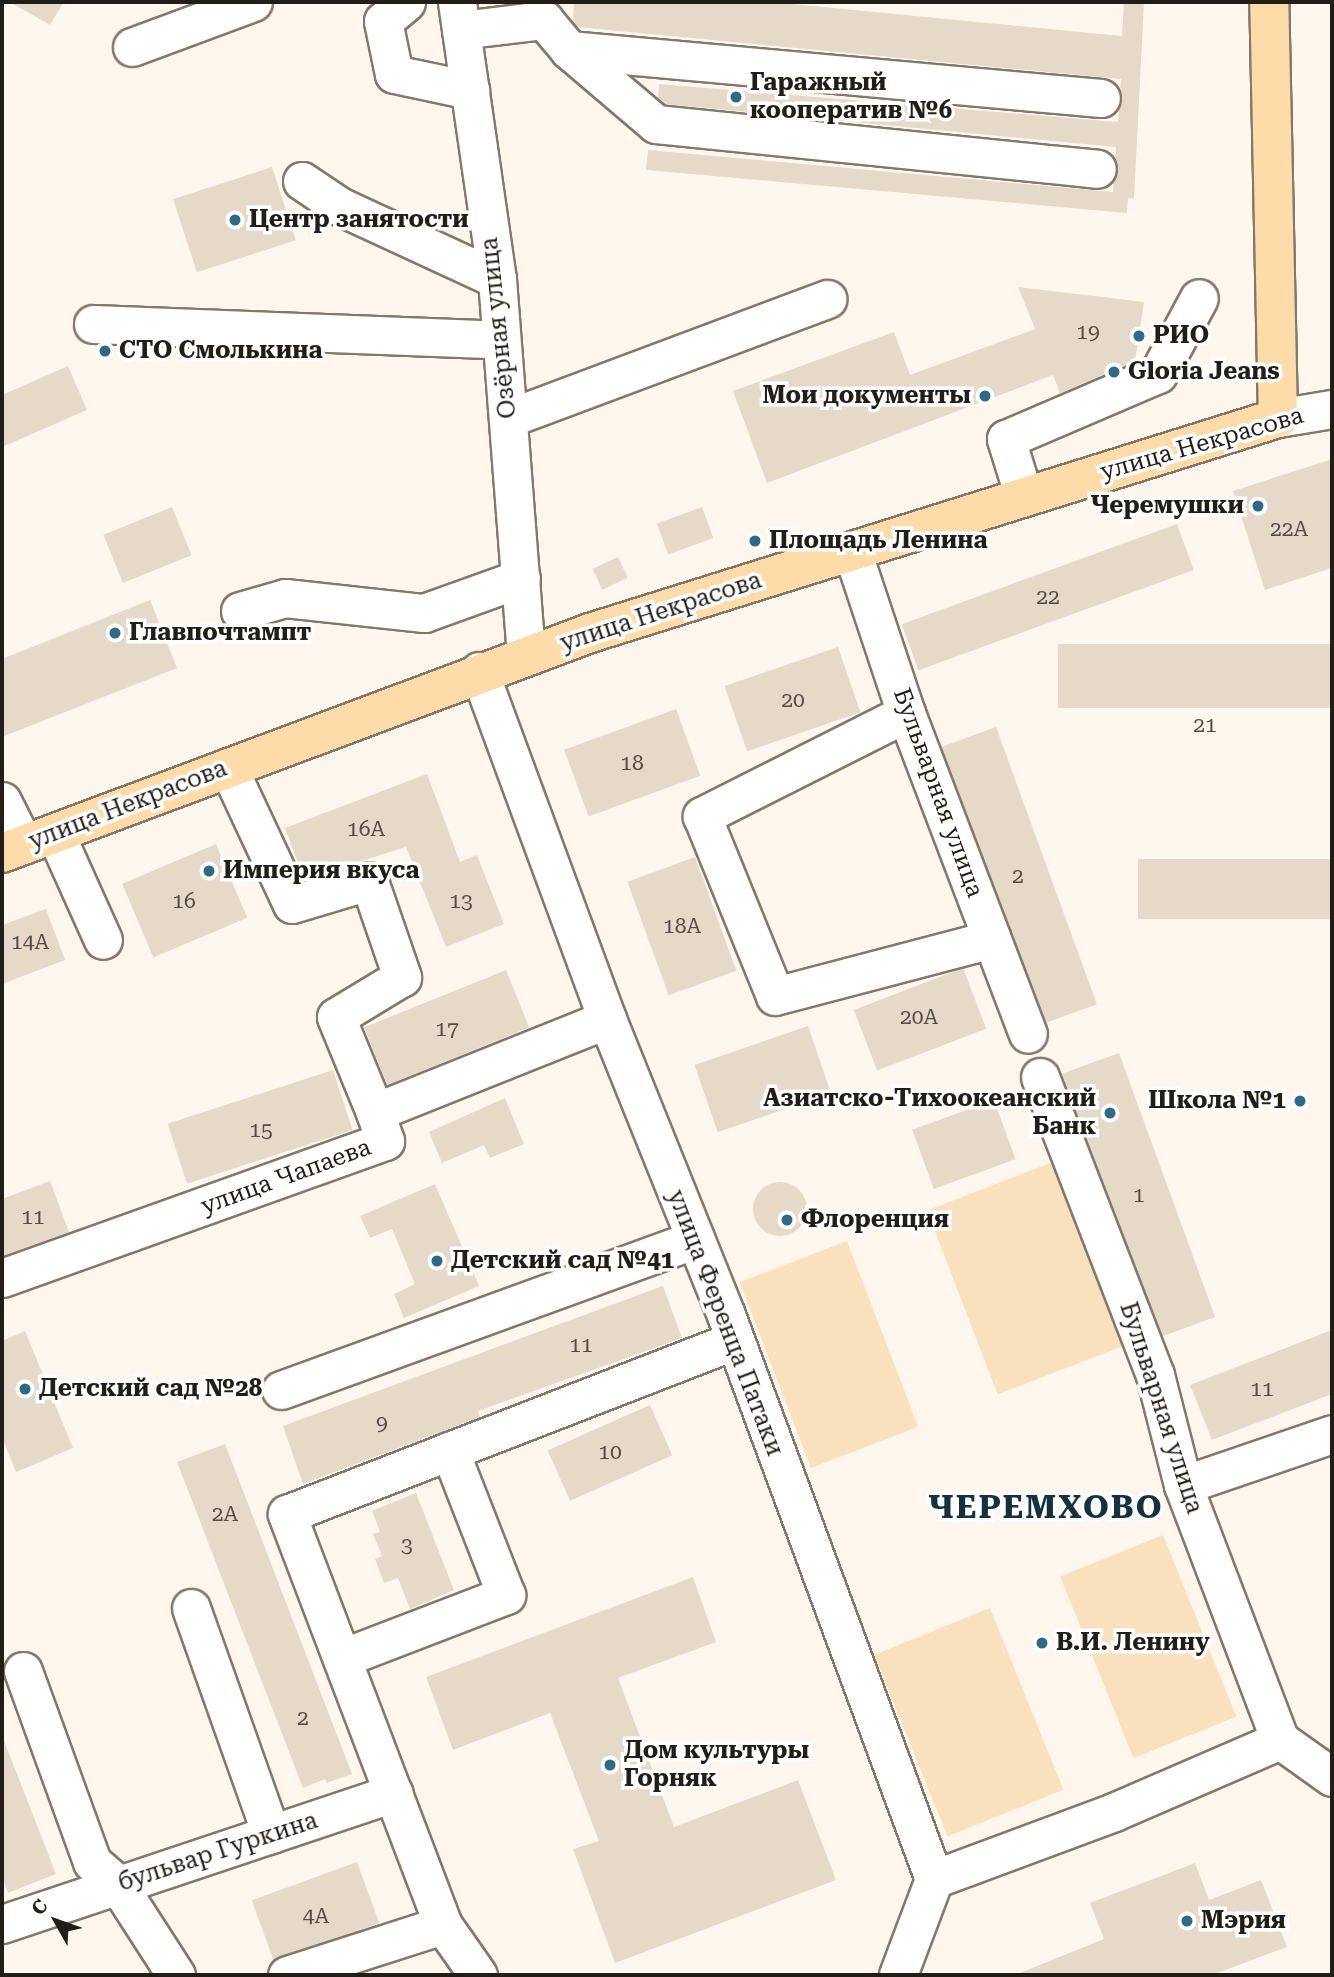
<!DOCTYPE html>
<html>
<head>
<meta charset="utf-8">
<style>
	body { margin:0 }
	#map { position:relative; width:1334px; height:1977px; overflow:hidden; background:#fff7ee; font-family:"Roboto Serif",serif }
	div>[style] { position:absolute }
	.green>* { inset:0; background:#f9e1be; transform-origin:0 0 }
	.building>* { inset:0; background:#e5d9c9; transform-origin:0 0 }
	.round { border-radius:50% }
	.roads { filter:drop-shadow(2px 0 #837869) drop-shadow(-2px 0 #837869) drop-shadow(0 2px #837869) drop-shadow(0 -2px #837869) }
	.minor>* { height:37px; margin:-18.5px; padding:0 18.5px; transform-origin:18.5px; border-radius:18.5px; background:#fff }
	.major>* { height:38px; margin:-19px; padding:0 19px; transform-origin:19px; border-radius:19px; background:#fddcaa }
	.dots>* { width:19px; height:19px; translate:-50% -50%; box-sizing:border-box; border:4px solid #fff; border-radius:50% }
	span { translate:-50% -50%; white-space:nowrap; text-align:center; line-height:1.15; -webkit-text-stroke:7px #fff; paint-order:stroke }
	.number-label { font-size:21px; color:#524c44 }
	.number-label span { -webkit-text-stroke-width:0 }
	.poi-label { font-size:24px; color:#211d17; font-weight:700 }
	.left { translate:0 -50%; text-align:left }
	.right { translate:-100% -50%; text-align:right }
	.street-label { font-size:24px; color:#211d17 }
	.district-label { font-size:32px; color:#14313c; font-weight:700; letter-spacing:2px }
	.frame { position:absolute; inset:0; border:4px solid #211d17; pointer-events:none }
	.north { position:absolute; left:21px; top:1886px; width:70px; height:70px; -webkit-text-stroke:5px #fff; paint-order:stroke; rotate:310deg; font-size:19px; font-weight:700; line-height:28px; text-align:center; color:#211d17 }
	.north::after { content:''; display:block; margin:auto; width:24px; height:32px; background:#211d17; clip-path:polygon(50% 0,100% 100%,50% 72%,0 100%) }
</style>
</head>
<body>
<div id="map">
	<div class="green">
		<i style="left:1053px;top:1162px;width:197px;height:135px;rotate:69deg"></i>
		<i style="left:847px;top:1241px;width:199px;height:115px;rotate:69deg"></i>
		<i style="left:1163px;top:1535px;width:196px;height:111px;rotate:68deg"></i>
		<i style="left:990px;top:1608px;width:196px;height:125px;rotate:68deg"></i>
	</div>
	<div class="building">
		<i style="clip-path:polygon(10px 2px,64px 2px,50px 25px)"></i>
		<i style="clip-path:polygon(574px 2px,772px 2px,1122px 36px,1124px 2px,1144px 2px,1134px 199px,1128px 198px,1127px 213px,646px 170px,648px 150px,1113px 192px,1116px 147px,665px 104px,658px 98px,659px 84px,1118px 122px,1121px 79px,577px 27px,573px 22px)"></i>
		<i style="left:272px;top:167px;width:77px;height:104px;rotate:72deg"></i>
		<i style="clip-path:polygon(1018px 287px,1144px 302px,1135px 361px,1060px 393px,1053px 375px,767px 483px,733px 391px,894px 332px,910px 375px,1035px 329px)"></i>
		<i style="clip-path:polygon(68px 366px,87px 410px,2px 447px,2px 395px)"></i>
		<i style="clip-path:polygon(1332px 459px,1332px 568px,1265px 590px,1233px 491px)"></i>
		<i style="left:172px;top:507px;width:52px;height:74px;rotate:68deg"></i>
		<i style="left:702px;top:507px;width:33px;height:48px;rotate:70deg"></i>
		<i style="left:1177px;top:524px;width:49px;height:293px;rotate:70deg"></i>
		<i style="left:618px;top:557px;width:23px;height:28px;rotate:65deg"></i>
		<i style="clip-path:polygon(150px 600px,177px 668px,2px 737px,2px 659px)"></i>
		<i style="left:1332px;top:644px;width:64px;height:274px;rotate:90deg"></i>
		<i style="left:838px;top:647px;width:69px;height:120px;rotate:71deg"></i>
		<i style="left:676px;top:709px;width:71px;height:119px;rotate:70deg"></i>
		<i style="left:996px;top:727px;width:295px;height:59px;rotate:70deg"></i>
		<i style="clip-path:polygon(427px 774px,460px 862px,477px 855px,504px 924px,446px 947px,406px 847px,304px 879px,285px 828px)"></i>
		<i style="left:216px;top:844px;width:80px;height:102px;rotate:67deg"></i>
		<i style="left:695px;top:857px;width:121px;height:72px;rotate:70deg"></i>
		<i style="left:1332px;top:859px;width:60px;height:194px;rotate:90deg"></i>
		<i style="clip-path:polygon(46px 909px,65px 960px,2px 984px,2px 925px)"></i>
		<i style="left:963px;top:968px;width:65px;height:117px;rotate:69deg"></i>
		<i style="left:506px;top:970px;width:62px;height:153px;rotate:68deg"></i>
		<i style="left:808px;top:1026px;width:71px;height:120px;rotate:71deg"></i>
		<i style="left:1119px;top:1053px;width:281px;height:61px;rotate:70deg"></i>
		<i style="left:333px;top:1070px;width:63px;height:174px;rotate:72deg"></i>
		<i style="clip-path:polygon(505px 1098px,524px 1144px,490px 1158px,484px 1145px,442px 1163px,429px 1132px)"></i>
		<i style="left:994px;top:1100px;width:63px;height:87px;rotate:70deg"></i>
		<i style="clip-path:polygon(50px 1181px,69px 1232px,2px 1256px,2px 1199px)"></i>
		<i class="round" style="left:753px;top:1182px;width:54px;height:54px"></i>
		<i style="clip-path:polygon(435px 1184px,479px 1286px,404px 1318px,394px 1294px,415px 1284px,392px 1229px,370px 1238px,360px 1216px)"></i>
		<i style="clip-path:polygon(663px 1286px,682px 1338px,478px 1411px,480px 1417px,303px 1484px,283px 1426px)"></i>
		<i style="clip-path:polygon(1332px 1330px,1332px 1394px,1212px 1440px,1190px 1385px)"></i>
		<i style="clip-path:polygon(25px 1331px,73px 1448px,16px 1472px,2px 1437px,2px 1341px)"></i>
		<i style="left:650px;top:1405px;width:55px;height:112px;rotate:66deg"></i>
		<i style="clip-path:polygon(225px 1444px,352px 1774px,327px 1783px,325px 1779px,303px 1788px,177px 1462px)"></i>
		<i style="clip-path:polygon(416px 1493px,454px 1590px,410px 1609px,398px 1578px,384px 1583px,375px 1559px,382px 1556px,373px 1534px,380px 1532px,372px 1511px)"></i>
		<i style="clip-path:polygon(693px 1577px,716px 1642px,618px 1678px,674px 1827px,798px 1780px,836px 1880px,615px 1963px,573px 1849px,599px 1841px,550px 1713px,453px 1750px,426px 1677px)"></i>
		<i style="clip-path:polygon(3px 1738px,56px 1874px,8px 1893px,2px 1876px)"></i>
		<i style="left:357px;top:1862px;width:65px;height:112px;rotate:70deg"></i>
		<i style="clip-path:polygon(1195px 1863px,1209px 1900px,1261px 1880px,1287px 1947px,1212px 1975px,1015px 1975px,1104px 1939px,1090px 1903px)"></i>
	</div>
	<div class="roads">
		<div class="minor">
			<i style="left:406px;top:2px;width:30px;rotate:140deg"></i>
			<i style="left:383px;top:21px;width:54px;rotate:78.3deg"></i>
			<i style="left:394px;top:74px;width:78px;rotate:11.9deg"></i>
			<i style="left:457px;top:2px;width:280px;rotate:81.8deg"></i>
			<i style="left:497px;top:279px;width:378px;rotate:85.6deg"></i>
			<i style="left:461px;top:30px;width:84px;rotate:-6.9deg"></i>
			<i style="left:544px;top:20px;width:39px;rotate:50deg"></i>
			<i style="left:569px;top:50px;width:534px;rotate:5.16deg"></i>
			<i style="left:132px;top:47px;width:129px;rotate:-20.4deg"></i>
			<i style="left:569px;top:50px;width:114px;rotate:40.4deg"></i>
			<i style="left:656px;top:124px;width:443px;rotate:5.8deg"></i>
			<i style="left:302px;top:181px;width:45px;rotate:34deg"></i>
			<i style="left:339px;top:206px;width:174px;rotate:24.8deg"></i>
			<i style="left:93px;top:324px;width:408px;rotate:2.2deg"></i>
			<i style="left:509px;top:418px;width:340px;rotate:-20.5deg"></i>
			<i style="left:1278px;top:418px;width:55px;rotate:-9.5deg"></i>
			<i style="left:1024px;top:497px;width:61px;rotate:-107.2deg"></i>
			<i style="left:1006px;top:439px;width:165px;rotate:-23.2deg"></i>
			<i style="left:1158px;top:374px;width:86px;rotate:-61.7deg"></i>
			<i style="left:852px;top:551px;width:171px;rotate:71.6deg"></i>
			<i style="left:906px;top:713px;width:343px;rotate:69.2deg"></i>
			<i style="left:240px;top:611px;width:47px;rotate:-16.1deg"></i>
			<i style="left:285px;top:598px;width:140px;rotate:6.2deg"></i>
			<i style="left:424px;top:613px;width:103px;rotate:-19.8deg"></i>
			<i style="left:479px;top:671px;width:371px;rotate:69.8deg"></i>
			<i style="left:607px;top:1019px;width:319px;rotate:68.1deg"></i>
			<i style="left:726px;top:1315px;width:601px;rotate:69.76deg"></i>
			<i style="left:934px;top:1879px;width:103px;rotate:110.6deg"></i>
			<i style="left:906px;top:713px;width:229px;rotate:153.2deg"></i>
			<i style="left:702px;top:816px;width:194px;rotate:67.9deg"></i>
			<i style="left:775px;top:996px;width:224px;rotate:-14.7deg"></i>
			<i style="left:228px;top:767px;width:151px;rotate:65deg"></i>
			<i style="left:292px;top:904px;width:80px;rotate:-16.6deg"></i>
			<i style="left:369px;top:881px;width:102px;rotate:71deg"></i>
			<i style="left:402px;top:977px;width:77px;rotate:148.8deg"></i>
			<i style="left:336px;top:1017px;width:103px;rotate:67.7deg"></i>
			<i style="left:2px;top:801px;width:49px;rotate:63.4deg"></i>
			<i style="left:55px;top:833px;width:117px;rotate:65.8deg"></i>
			<i style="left:1040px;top:1077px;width:319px;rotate:68.9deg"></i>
			<i style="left:1155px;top:1375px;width:114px;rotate:75.7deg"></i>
			<i style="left:1183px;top:1485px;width:273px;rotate:69.2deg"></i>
			<i style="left:2px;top:1278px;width:407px;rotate:-19.7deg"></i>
			<i style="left:385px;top:1141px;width:31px;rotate:-109deg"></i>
			<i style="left:375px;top:1112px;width:250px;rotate:-21.8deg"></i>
			<i style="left:281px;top:1390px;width:441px;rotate:-20deg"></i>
			<i style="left:1183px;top:1485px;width:157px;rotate:-18.9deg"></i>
			<i style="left:191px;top:1608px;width:240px;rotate:70.5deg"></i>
			<i style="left:342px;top:1658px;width:176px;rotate:-21deg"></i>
			<i style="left:506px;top:1595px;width:155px;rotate:-111.3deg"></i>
			<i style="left:23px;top:1671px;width:203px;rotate:70.1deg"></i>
			<i style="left:92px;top:1862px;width:35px;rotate:41deg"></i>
			<i style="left:118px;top:1885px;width:107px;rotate:57.2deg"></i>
			<i style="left:1280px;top:1740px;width:64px;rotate:35.4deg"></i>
			<i style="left:934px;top:1879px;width:192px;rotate:-20.4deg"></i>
			<i style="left:1114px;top:1812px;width:181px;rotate:-23.4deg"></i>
			<i style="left:2px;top:1924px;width:413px;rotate:-18.5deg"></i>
			<i style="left:287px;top:1975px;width:164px;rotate:-17.8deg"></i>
			<i style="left:478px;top:1975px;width:61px;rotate:-125deg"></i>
			<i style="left:443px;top:1925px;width:440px;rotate:-110.8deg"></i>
			<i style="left:287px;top:1514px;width:479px;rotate:-21.2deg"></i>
		</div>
		<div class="major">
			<i style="left:2px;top:853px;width:628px;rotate:-20.51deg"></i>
			<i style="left:590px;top:633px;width:721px;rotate:-17.35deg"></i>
			<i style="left:1278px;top:418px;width:416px;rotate:-91.2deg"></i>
		</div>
	</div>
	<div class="dots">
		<i style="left:736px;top:97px;background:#2e6b82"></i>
		<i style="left:235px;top:220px;background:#2e6b82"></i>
		<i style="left:1139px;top:336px;background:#2e6b82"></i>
		<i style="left:105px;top:351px;background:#2e6b82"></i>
		<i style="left:1114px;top:372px;background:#2e6b82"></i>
		<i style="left:985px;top:396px;background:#2e6b82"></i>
		<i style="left:1258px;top:506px;background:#2e6b82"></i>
		<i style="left:755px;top:541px;background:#2e6b82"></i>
		<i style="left:115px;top:633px;background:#2e6b82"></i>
		<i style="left:209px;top:871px;background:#2e6b82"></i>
		<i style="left:1300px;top:1101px;background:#2e6b82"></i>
		<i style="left:1110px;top:1113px;background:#2e6b82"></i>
		<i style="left:787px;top:1220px;background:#2e6b82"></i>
		<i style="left:437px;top:1261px;background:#2e6b82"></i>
		<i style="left:25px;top:1389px;background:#2e6b82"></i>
		<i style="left:1042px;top:1643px;background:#2e6b82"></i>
		<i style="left:610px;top:1765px;background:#2e6b82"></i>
		<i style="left:1187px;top:1921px;background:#2e6b82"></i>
	</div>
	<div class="number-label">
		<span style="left:1088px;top:332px">19</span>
		<span style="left:1289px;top:529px">22А</span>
		<span style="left:1048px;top:597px">22</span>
		<span style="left:793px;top:700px">20</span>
		<span style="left:1205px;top:725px">21</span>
		<span style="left:632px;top:763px">18</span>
		<span style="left:366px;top:829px">16А</span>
		<span style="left:1018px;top:876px">2</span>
		<span style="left:184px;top:901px">16</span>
		<span style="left:461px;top:901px">13</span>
		<span style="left:682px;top:926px">18А</span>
		<span style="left:30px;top:942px">14А</span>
		<span style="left:919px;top:1017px">20А</span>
		<span style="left:447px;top:1029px">17</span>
		<span style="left:261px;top:1130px">15</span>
		<span style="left:1139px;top:1195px">1</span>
		<span style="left:33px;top:1217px">11</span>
		<span style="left:581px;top:1345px">11</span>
		<span style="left:1262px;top:1389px">11</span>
		<span style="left:382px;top:1423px">9</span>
		<span style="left:610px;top:1452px">10</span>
		<span style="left:225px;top:1514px">2А</span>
		<span style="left:407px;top:1545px">3</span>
		<span style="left:303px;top:1718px">2</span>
		<span style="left:316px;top:1916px">4А</span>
	</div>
	<div class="poi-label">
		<span class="left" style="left:750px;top:97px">Гаражный<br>кооператив №6</span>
		<span class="left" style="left:249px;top:220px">Центр занятости</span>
		<span class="left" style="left:1153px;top:336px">РИО</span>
		<span class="left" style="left:119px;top:351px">СТО Смолькина</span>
		<span class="left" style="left:1128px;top:372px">Gloria Jeans</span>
		<span class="right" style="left:971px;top:396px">Мои документы</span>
		<span class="right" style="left:1244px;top:506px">Черемушки</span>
		<span class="left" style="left:769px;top:541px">Площадь Ленина</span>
		<span class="left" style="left:129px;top:633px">Главпочтампт</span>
		<span class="left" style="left:223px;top:871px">Империя вкуса</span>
		<span class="right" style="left:1096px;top:1113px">Азиатско-Тихоокеанский<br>Банк</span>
		<span class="right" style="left:1286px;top:1101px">Школа №1</span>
		<span class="left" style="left:801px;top:1220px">Флоренция</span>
		<span class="left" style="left:451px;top:1261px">Детский сад №41</span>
		<span class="left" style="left:39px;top:1389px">Детский сад №28</span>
		<span class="left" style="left:1056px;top:1643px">В.И. Ленину</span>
		<span class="left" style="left:624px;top:1765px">Дом культуры<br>Горняк</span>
		<span class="left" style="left:1201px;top:1921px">Мэрия</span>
	</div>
	<div class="street-label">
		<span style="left:499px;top:328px;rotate:-96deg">Озёрная улица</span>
		<span style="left:1202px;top:444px;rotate:-16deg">улица Некрасова</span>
		<span style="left:661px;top:612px;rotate:-18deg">улица Некрасова</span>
		<span style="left:938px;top:793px;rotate:70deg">Бульварная улица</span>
		<span style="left:128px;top:805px;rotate:-21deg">улица Некрасова</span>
		<span style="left:286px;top:1177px;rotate:-20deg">улица Чапаева</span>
		<span style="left:725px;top:1323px;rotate:69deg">улица Ференца Патаки</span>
		<span style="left:1161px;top:1408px;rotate:72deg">Бульварная улица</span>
		<span style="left:218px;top:1852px;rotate:-18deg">бульвар Гуркина</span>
	</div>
	<div class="district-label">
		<span style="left:1046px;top:1507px">ЧЕРЕМХОВО</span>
	</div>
	<div class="frame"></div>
	<div class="north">С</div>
</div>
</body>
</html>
